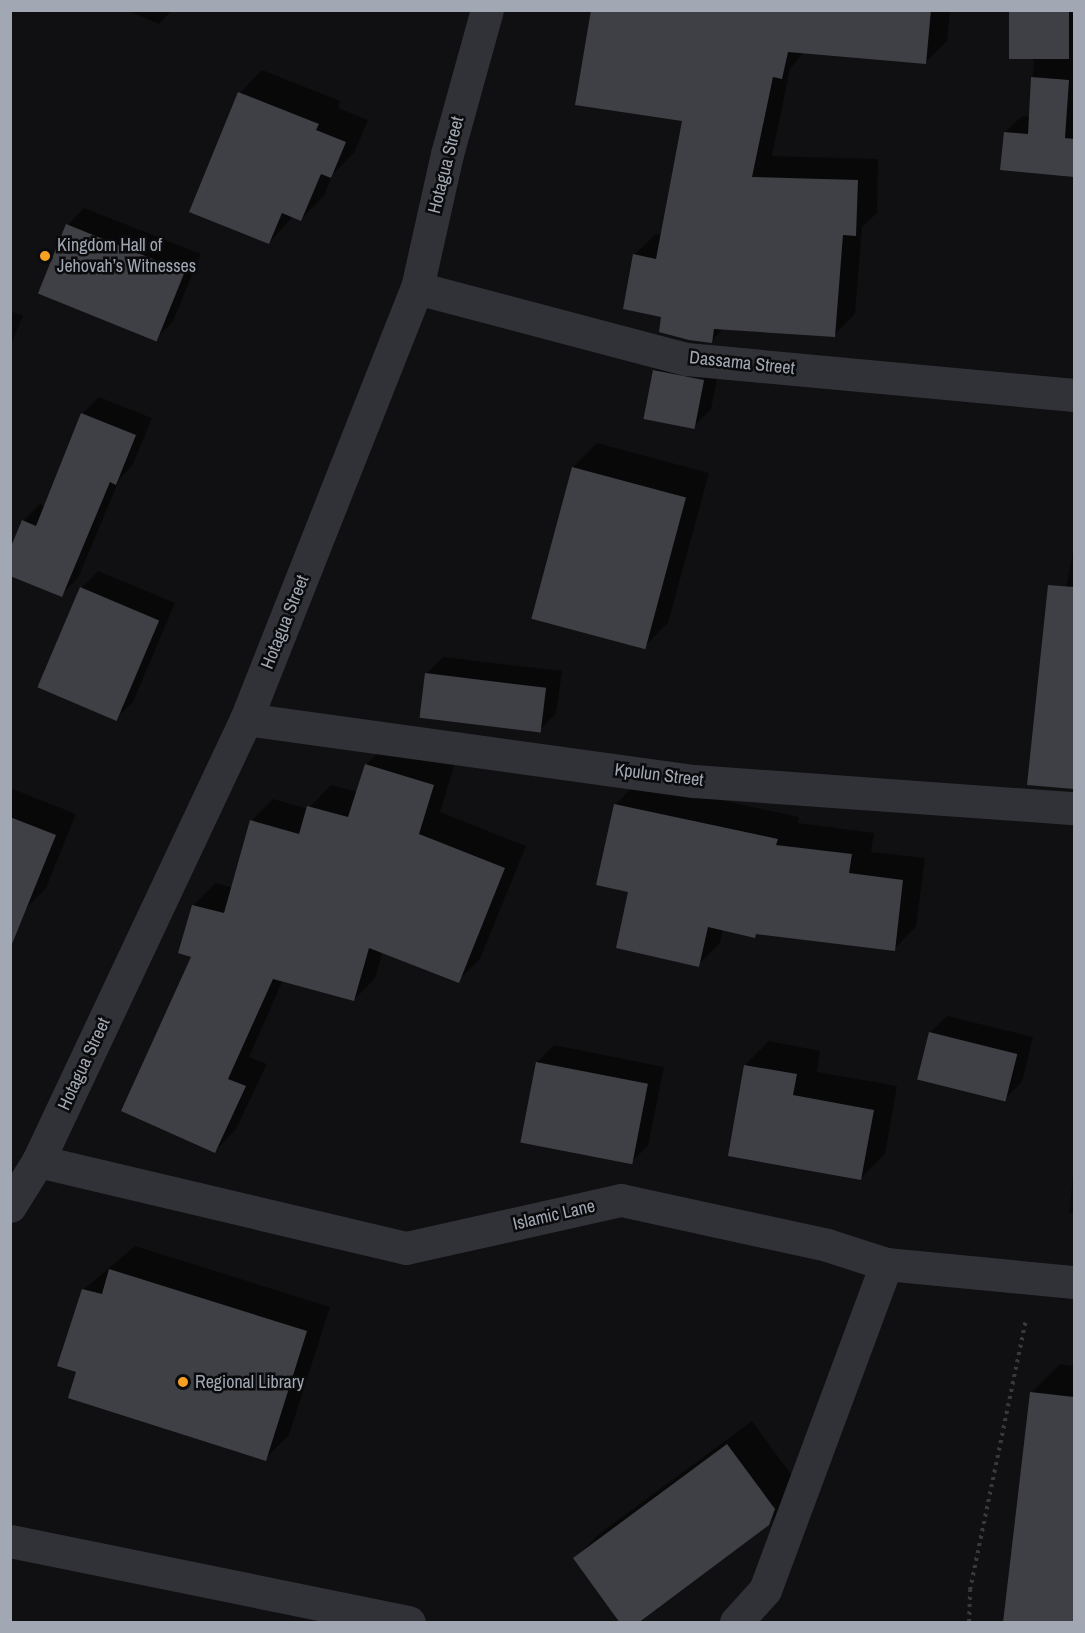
<!DOCTYPE html>
<html>
<head>
<meta charset="utf-8">
<style>
	body { margin:0 }
	#map { position:relative; width:1085px; height:1633px; overflow:hidden; background:#101012; font-family:"Archivo Narrow",sans-serif }
	div>[style] { position:absolute }
	.shadow>* { inset:0; background:#0007 }
	.building>* { inset:0; background:#3f4045; transform-origin:0 0 }
	.path>* { height:4px; margin-top:-2px; transform-origin:0; background:repeating-linear-gradient(90deg,#37393e 0 3px,transparent 0 7.5px) }
	.minor>* { height:33px; margin:-16.5px; padding:0 16.5px; transform-origin:16.5px; border-radius:16.5px; background:#313237 }
	.dots>* { width:16px; height:16px; translate:-50% -50%; box-sizing:border-box; border:3px solid #0b0b0d; border-radius:50% }
	span { translate:-50% -50%; white-space:nowrap; text-align:center; line-height:1.15; -webkit-text-stroke:5px #0b0b0d; paint-order:stroke }
	.street-label { font-size:18px; color:#a1a8b3 }
	.poi-label { font-size:18px; color:#a1a8b3 }
	.left { translate:0 -50%; text-align:left }
	.frame { position:absolute; inset:0; border:12px solid #a1a8b3; pointer-events:none }
</style>
</head>
<body>
<div id="map">
	<div class="shadow">
		<i style="clip-path:polygon(126px 10px,172px 10px,159px 24px)"></i>
		<i style="clip-path:polygon(592px 10px,950px 10px,947px 41px,926px 62px,804px 52px,790px 69px,772px 156px,878px 159px,877px 213px,862px 227px,855px 314px,834px 335px,724px 328px,711px 341px,663px 315px,634px 255px,656px 234px,662px 235px,684px 120px)"></i>
		<i style="clip-path:polygon(1011px 10px,1074px 10px,1074px 176px,1001px 168px,1005px 132px,1022px 116px,1030px 117px,1034px 61px)"></i>
		<i style="clip-path:polygon(262px 70px,340px 101px,338px 108px,368px 120px,354px 153px,333px 174px,324px 196px,301px 219px,293px 216px,269px 243px,240px 93px)"></i>
		<i style="clip-path:polygon(84px 208px,201px 254px,173px 321px,157px 338px,68px 225px)"></i>
		<i style="clip-path:polygon(10px 311px,23px 316px,10px 347px)"></i>
		<i style="clip-path:polygon(671px 354px,720px 363px,711px 409px,694px 426px,654px 370px)"></i>
		<i style="clip-path:polygon(99px 397px,152px 418px,132px 466px,120px 478px,78px 578px,61px 595px,23px 521px,40px 504px,45px 507px,82px 414px)"></i>
		<i style="clip-path:polygon(597px 443px,709px 473px,668px 623px,644px 647px,573px 467px)"></i>
		<i style="clip-path:polygon(1074px 546px,1074px 788px,1029px 784px)"></i>
		<i style="clip-path:polygon(98px 571px,175px 603px,133px 702px,116px 718px,81px 588px)"></i>
		<i style="clip-path:polygon(443px 657px,562px 671px,556px 713px,540px 730px,426px 674px)"></i>
		<i style="clip-path:polygon(388px 743px,455px 763px,440px 812px,526px 846px,480px 959px,458px 981px,383px 951px,375px 978px,354px 1000px,283px 980px,249px 1057px,267px 1064px,236px 1129px,215px 1151px,193px 956px,180px 952px,194px 905px,216px 883px,233px 888px,251px 821px,273px 799px,308px 809px,331px 785px,358px 792px,366px 765px)"></i>
		<i style="clip-path:polygon(637px 782px,799px 817px,798px 823px,874px 833px,871px 852px,925px 858px,916px 927px,894px 949px,723px 929px,720px 943px,698px 965px,630px 890px,615px 805px)"></i>
		<i style="clip-path:polygon(10px 788px,76px 814px,46px 888px,25px 909px,10px 903px)"></i>
		<i style="clip-path:polygon(947px 1016px,1033px 1037px,1022px 1082px,1005px 1099px,930px 1033px)"></i>
		<i style="clip-path:polygon(769px 1041px,820px 1051px,817px 1072px,897px 1086px,885px 1154px,861px 1178px,745px 1065px)"></i>
		<i style="clip-path:polygon(554px 1045px,664px 1067px,648px 1146px,631px 1162px,521px 1140px,537px 1062px)"></i>
		<i style="clip-path:polygon(1074px 1167px,1074px 1213px,1069px 1213px)"></i>
		<i style="clip-path:polygon(135px 1246px,330px 1307px,289px 1435px,265px 1459px,59px 1365px,84px 1289px)"></i>
		<i style="clip-path:polygon(1060px 1364px,1074px 1366px,1074px 1622px,1005px 1622px,1032px 1392px)"></i>
		<i style="clip-path:polygon(evenodd,752px 1421px,798px 1484px,793px 1499px,768px 1524px,575px 1558px,599px 1534px,752px 1421px,776px 1501px,773px 1518px,770px 1518px,776px 1501px)"></i>
	</div>
	<div class="building">
		<i style="clip-path:polygon(591px 10px,931px 10px,926px 64px,788px 52px,782px 79px,773px 77px,752px 177px,858px 180px,856px 236px,843px 235px,835px 337px,714px 329px,712px 343px,689px 340px,659px 332px,661px 317px,623px 309px,633px 254px,656px 259px,682px 121px,575px 105px)"></i>
		<i style="left:1009px;top:10px;width:60px;height:49px"></i>
		<i style="clip-path:polygon(1031px 77px,1069px 80px,1065px 138px,1074px 139px,1074px 177px,1000px 170px,1004px 132px,1028px 134px)"></i>
		<i style="clip-path:polygon(238px 92px,319px 124px,316px 130px,346px 142px,331px 178px,321px 174px,301px 221px,282px 213px,269px 244px,189px 212px)"></i>
		<i style="left:66px;top:224px;width:128px;height:75px;rotate:22deg"></i>
		<i style="left:653px;top:370px;width:52px;height:50px;rotate:11deg"></i>
		<i style="clip-path:polygon(81px 413px,136px 435px,116px 485px,110px 482px,62px 597px,10px 576px,10px 549px,22px 520px,36px 526px)"></i>
		<i style="left:572px;top:467px;width:118px;height:157px;rotate:15deg"></i>
		<i style="clip-path:polygon(1048px 585px,1074px 587px,1074px 789px,1027px 785px)"></i>
		<i style="left:80px;top:587px;width:86px;height:109px;rotate:23deg"></i>
		<i style="left:425px;top:673px;width:122px;height:45px;rotate:7deg"></i>
		<i style="clip-path:polygon(365px 764px,434px 785px,419px 834px,505px 868px,459px 983px,369px 948px,354px 1001px,273px 979px,228px 1079px,246px 1086px,215px 1153px,121px 1111px,191px 957px,178px 953px,192px 905px,224px 913px,250px 820px,299px 834px,307px 806px,348px 817px)"></i>
		<i style="clip-path:polygon(614px 804px,778px 839px,776px 845px,852px 854px,849px 873px,903px 880px,895px 951px,756px 934px,755px 938px,708px 927px,699px 967px,616px 948px,628px 892px,596px 885px)"></i>
		<i style="clip-path:polygon(10px 817px,56px 835px,12px 944px,10px 943px)"></i>
		<i style="left:929px;top:1032px;width:91px;height:49px;rotate:14deg"></i>
		<i style="left:536px;top:1062px;width:114px;height:82px;rotate:11deg"></i>
		<i style="clip-path:polygon(744px 1065px,797px 1074px,793px 1095px,874px 1110px,861px 1180px,728px 1156px)"></i>
		<i style="clip-path:polygon(109px 1269px,307px 1331px,266px 1461px,68px 1398px,76px 1372px,57px 1366px,82px 1289px,102px 1294px)"></i>
		<i style="clip-path:polygon(1030px 1392px,1074px 1397px,1074px 1623px,1003px 1623px)"></i>
		<i style="clip-path:polygon(727px 1444px,775px 1509px,769px 1525px,638px 1623px,620px 1623px,573px 1558px)"></i>
	</div>
	<div class="path">
		<i style="left:969px;top:1622px;width:32px;rotate:-88deg"></i>
		<i style="left:970px;top:1590px;width:276px;rotate:-78.3deg"></i>
	</div>
	<div class="minor">
		<i style="left:417px;top:288px;width:278px;rotate:14.8deg"></i>
		<i style="left:686px;top:359px;width:390px;rotate:5.3deg"></i>
		<i style="left:246px;top:719px;width:452px;rotate:7.9deg"></i>
		<i style="left:694px;top:781px;width:381px;rotate:4.1deg"></i>
		<i style="left:38px;top:1161px;width:378px;rotate:13.3deg"></i>
		<i style="left:406px;top:1248px;width:220px;rotate:-12.6deg"></i>
		<i style="left:621px;top:1200px;width:211px;rotate:12.3deg"></i>
		<i style="left:827px;top:1245px;width:62px;rotate:17.9deg"></i>
		<i style="left:886px;top:1264px;width:189px;rotate:5.5deg"></i>
		<i style="left:10px;top:1206px;width:53px;rotate:-58.1deg"></i>
		<i style="left:38px;top:1161px;width:488px;rotate:-64.8deg"></i>
		<i style="left:246px;top:719px;width:464px;rotate:-68.4deg"></i>
		<i style="left:417px;top:288px;width:137px;rotate:-77.4deg"></i>
		<i style="left:447px;top:154px;width:149px;rotate:-74.5deg"></i>
		<i style="left:10px;top:1541px;width:407px;rotate:11.5deg"></i>
		<i style="left:736px;top:1622px;width:43px;rotate:-47.8deg"></i>
		<i style="left:765px;top:1590px;width:348px;rotate:-69.6deg"></i>
	</div>
	<div class="dots">
		<i style="left:45px;top:256px;background:#f7a022"></i>
		<i style="left:183px;top:1382px;background:#f7a022"></i>
	</div>
	<div class="street-label">
		<span style="left:446px;top:165px;rotate:-76deg">Hotagua Street</span>
		<span style="left:742px;top:363px;rotate:6deg">Dassama Street</span>
		<span style="left:285px;top:622px;rotate:-68deg">Hotagua Street</span>
		<span style="left:659px;top:775px;rotate:7deg">Kpulun Street</span>
		<span style="left:84px;top:1064px;rotate:-65deg">Hotagua Street</span>
		<span style="left:554px;top:1215px;rotate:-13deg">Islamic Lane</span>
	</div>
	<div class="poi-label">
		<span class="left" style="left:57px;top:256px">Kingdom Hall of<br>Jehovah’s Witnesses</span>
		<span class="left" style="left:195px;top:1382px">Regional Library</span>
	</div>
	<div class="frame"></div>
</div>
</body>
</html>
